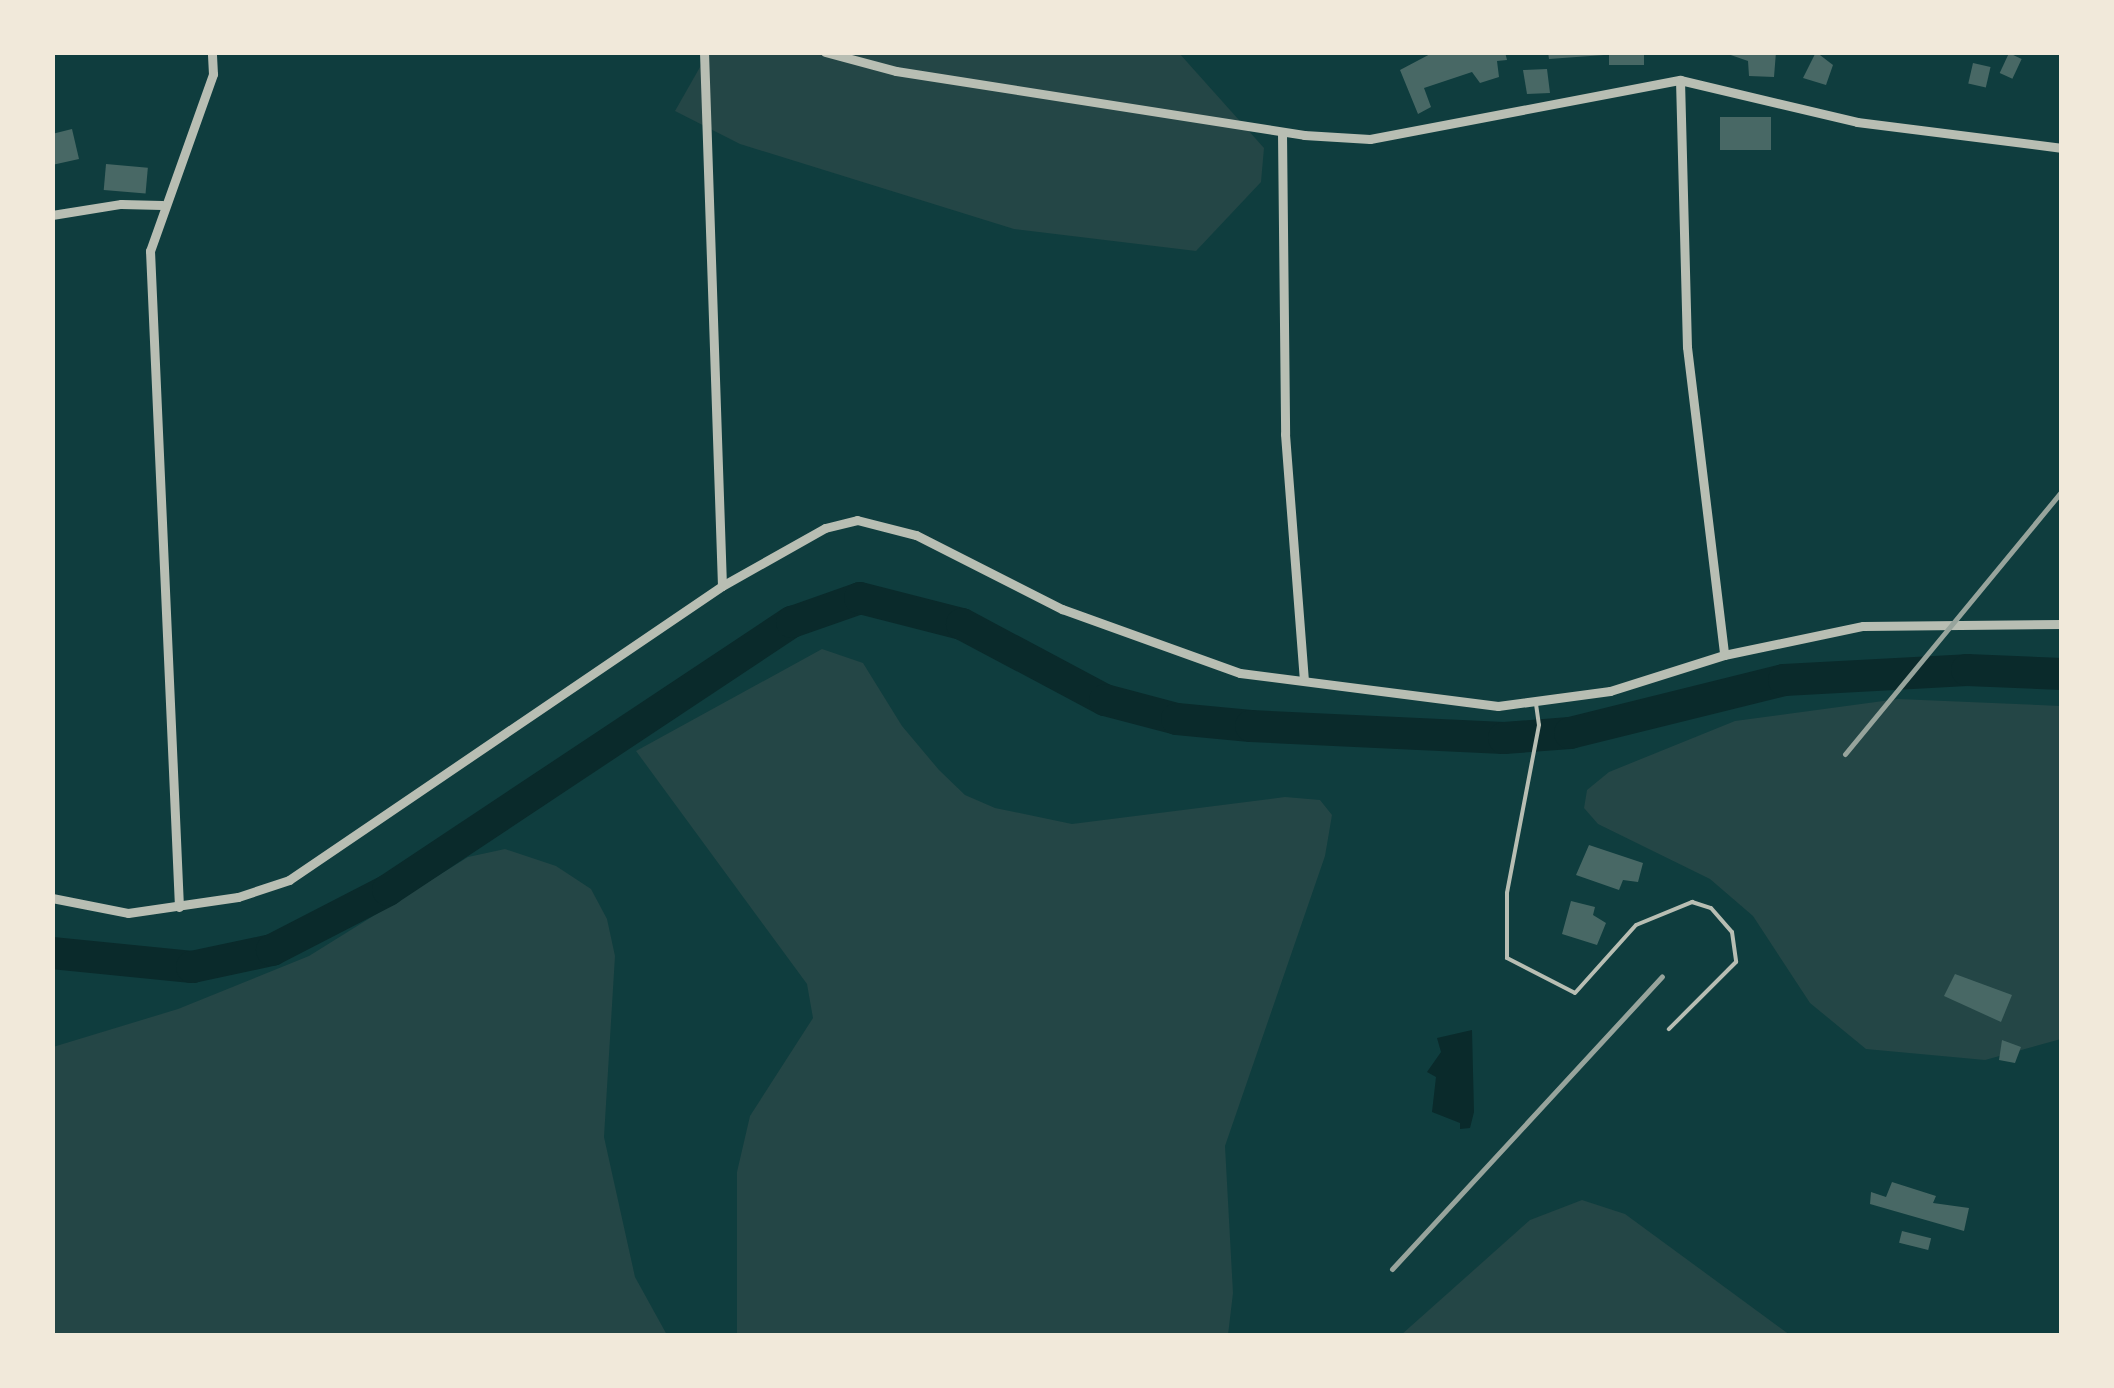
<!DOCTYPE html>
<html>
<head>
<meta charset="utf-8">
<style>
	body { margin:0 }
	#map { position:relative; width:2114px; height:1388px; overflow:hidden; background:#0f3d3e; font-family:"Roboto Condensed",sans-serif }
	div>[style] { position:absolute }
	.green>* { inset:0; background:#244646 }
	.water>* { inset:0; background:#0a2a2b }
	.river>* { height:32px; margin:-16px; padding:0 16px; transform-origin:16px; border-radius:16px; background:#0a2a2b }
	.building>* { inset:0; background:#486865; transform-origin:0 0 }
	.service>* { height:4px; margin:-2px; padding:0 2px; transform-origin:2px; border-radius:2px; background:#b8beb3 }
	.minor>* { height:9px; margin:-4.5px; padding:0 4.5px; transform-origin:4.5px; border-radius:4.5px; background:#b8beb3 }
	.rail>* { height:5px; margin:-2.5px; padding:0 2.5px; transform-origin:2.5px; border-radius:2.5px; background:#97a49c }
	span { translate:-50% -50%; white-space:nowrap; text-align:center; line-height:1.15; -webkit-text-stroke:8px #f1e9da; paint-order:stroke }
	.frame { position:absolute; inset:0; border:55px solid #f1e9da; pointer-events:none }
</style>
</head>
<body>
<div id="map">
	<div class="green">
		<i style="clip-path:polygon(708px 53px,1179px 53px,1264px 148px,1261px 182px,1196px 251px,1014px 229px,740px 144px,675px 111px)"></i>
		<i style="clip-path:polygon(822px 649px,863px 663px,902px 726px,939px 770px,965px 795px,995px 808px,1072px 824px,1285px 797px,1320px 800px,1332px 815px,1325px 856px,1225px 1146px,1233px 1293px,1228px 1335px,737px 1335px,737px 1172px,750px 1116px,813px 1018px,807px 984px,636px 751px)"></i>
		<i style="clip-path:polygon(1898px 699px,2061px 706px,2061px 1039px,1985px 1060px,1866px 1049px,1810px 1003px,1753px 916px,1710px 879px,1598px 824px,1584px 808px,1587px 790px,1609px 772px,1735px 721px)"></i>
		<i style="clip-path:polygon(505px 849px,556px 866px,591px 889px,607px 919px,615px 956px,604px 1137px,635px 1277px,667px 1335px,53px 1335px,53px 1047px,178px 1009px,309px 956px,468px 857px)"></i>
		<i style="clip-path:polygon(1582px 1200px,1625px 1214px,1790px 1335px,1401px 1335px,1530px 1220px)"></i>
	</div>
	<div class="water">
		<i style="clip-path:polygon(1472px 1030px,1474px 1112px,1470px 1128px,1460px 1129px,1460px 1123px,1432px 1112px,1436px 1077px,1427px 1072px,1441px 1052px,1437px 1038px)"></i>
	</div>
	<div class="river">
		<i style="left:52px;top:953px;width:141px;rotate:5.7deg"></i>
		<i style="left:192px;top:967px;width:82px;rotate:-12deg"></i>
		<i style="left:272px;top:950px;width:131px;rotate:-27.3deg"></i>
		<i style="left:388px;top:890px;width:485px;rotate:-33.6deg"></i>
		<i style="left:792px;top:622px;width:72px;rotate:-19.4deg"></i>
		<i style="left:860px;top:598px;width:105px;rotate:14.3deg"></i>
		<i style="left:962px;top:624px;width:162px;rotate:28deg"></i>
		<i style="left:1105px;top:700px;width:74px;rotate:14.8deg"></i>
		<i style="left:1177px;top:719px;width:74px;rotate:5.4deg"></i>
		<i style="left:1251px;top:726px;width:253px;rotate:2.7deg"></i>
		<i style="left:1504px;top:738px;width:66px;rotate:-4.3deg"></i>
		<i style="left:1570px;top:733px;width:220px;rotate:-13.9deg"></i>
		<i style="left:1784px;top:680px;width:183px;rotate:-3.1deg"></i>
		<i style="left:1967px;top:670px;width:95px;rotate:2.4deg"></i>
	</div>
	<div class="building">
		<i style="clip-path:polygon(1434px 52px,1505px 52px,1507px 60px,1497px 61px,1499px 77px,1480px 83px,1472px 72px,1424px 88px,1431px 107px,1418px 114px,1400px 70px)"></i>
		<i style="clip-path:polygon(1548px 52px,1604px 52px,1604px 55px,1549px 59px)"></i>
		<i style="left:1609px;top:52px;width:35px;height:13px"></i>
		<i style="clip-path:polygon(1722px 52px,1776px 52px,1774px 77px,1749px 76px,1748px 61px)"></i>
		<i style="clip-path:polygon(1816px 52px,1833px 65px,1826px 85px,1803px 78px)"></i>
		<i style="left:2009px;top:53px;width:14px;height:22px;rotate:25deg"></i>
		<i style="left:1973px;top:63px;width:18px;height:21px;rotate:13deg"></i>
		<i style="clip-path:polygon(1547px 69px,1550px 93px,1527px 94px,1523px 70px)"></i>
		<i style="left:1771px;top:117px;width:33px;height:51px;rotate:90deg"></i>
		<i style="clip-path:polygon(72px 129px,79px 159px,52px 165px,52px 134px)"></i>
		<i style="left:106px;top:164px;width:42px;height:26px;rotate:5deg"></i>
		<i style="clip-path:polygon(1589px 845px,1643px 863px,1638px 882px,1623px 880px,1619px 890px,1576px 875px)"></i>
		<i style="clip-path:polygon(1571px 901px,1595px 907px,1593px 915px,1606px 923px,1597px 945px,1562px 934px)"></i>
		<i style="clip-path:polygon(1955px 974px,2012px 995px,2001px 1022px,1944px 996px)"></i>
		<i style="clip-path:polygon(2002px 1040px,2021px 1047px,2015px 1063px,1999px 1060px)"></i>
		<i style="clip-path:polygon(1892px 1182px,1936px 1196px,1933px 1203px,1969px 1208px,1964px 1231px,1870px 1204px,1871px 1192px,1886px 1197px)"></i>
		<i style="left:1902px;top:1231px;width:30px;height:12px;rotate:14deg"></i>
	</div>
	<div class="service">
		<i style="left:1536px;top:704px;width:21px;rotate:82deg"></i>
		<i style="left:1539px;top:725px;width:171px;rotate:100.8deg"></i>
		<i style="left:1507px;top:893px;width:65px;rotate:90deg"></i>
		<i style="left:1507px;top:958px;width:76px;rotate:27.2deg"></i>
		<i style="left:1575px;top:993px;width:91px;rotate:-48.1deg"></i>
		<i style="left:1636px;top:925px;width:61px;rotate:-22.3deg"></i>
		<i style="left:1692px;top:902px;width:20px;rotate:18deg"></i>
		<i style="left:1711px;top:908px;width:32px;rotate:49deg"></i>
		<i style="left:1732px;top:932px;width:30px;rotate:82deg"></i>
		<i style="left:1736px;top:962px;width:95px;rotate:135deg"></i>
	</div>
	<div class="minor">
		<i style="left:704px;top:52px;width:534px;rotate:88.07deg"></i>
		<i style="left:825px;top:52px;width:73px;rotate:15deg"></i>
		<i style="left:896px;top:71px;width:413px;rotate:8.9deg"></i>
		<i style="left:1304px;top:135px;width:66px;rotate:3.5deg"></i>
		<i style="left:1370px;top:139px;width:316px;rotate:-10.8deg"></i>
		<i style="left:1680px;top:80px;width:182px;rotate:13.3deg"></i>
		<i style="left:1857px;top:122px;width:207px;rotate:7.2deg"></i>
		<i style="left:1680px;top:80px;width:267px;rotate:88.5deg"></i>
		<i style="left:1687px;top:347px;width:310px;rotate:83.1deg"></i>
		<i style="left:1282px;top:133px;width:301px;rotate:89.4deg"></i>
		<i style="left:1285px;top:434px;width:246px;rotate:85.6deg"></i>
		<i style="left:52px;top:215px;width:70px;rotate:-9.1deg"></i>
		<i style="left:121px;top:204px;width:41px;rotate:1.4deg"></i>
		<i style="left:52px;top:898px;width:77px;rotate:11.2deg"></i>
		<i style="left:128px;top:913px;width:111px;rotate:-8.3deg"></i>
		<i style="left:238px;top:897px;width:54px;rotate:-18.4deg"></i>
		<i style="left:289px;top:880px;width:523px;rotate:-34.18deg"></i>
		<i style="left:722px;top:586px;width:118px;rotate:-29.4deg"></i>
		<i style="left:825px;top:528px;width:33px;rotate:-14deg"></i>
		<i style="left:857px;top:520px;width:61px;rotate:14.3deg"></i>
		<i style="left:916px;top:535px;width:164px;rotate:26.9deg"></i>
		<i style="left:1062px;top:609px;width:189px;rotate:19.8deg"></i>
		<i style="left:1240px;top:673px;width:260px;rotate:7.3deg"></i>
		<i style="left:1498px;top:706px;width:113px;rotate:-7.6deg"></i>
		<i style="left:1610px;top:691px;width:120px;rotate:-17.5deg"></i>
		<i style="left:1724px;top:655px;width:142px;rotate:-11.8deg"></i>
		<i style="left:1863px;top:626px;width:199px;rotate:-0.6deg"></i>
		<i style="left:179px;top:907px;width:657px;rotate:-92.53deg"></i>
		<i style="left:150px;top:251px;width:188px;rotate:-70.4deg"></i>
		<i style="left:213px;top:74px;width:22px;rotate:-93deg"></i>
	</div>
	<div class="rail">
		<i style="left:1845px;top:754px;width:341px;rotate:-50.5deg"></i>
		<i style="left:1392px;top:1269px;width:398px;rotate:-47.3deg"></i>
	</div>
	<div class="frame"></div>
</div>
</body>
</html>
